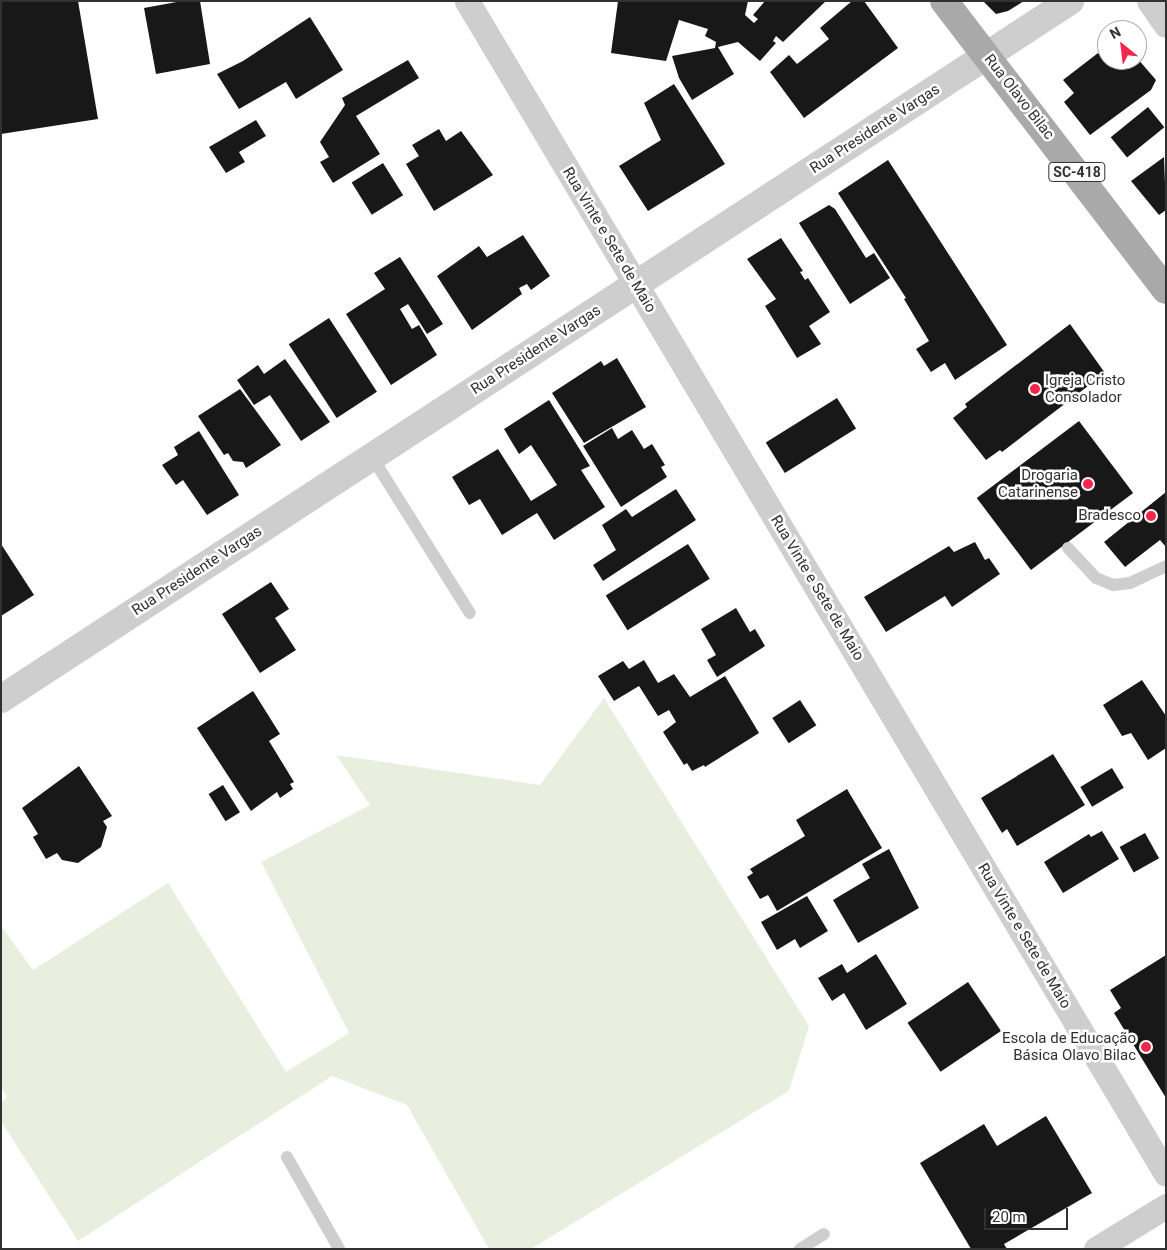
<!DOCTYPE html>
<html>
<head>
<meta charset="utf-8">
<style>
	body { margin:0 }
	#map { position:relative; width:1167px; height:1250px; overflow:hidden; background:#fff; font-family:Roboto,sans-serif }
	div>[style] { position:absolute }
	.green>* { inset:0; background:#e9efde }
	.building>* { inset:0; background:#181818; transform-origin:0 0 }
	.service>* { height:12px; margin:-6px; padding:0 6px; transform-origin:6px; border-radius:6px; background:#cecece }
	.minor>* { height:25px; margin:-12.5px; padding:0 12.5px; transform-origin:12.5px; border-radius:12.5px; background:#cecece }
	.tertiary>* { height:28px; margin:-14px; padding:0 14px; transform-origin:14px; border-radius:14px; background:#cecece }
	.primary>* { height:28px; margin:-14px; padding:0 14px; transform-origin:14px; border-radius:14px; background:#a9a9a9 }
	.dots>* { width:14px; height:14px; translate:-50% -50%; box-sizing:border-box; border:2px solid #fff; border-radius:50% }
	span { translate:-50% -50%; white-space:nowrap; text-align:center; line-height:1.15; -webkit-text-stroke:5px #fff; paint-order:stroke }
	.shield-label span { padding:1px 4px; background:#fff; border:1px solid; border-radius:4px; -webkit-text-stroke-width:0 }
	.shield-label { font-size:14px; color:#313131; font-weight:700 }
	.street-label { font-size:15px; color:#313131 }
	.poi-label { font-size:15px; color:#313131 }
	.left { translate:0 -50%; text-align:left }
	.right { translate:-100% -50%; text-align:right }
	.frame { position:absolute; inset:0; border:2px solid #313131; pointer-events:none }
	.north { position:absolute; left:1097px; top:20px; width:50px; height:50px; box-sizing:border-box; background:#fff; border:1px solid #adadad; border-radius:50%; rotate:331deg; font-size:14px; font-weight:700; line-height:20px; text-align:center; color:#313131 }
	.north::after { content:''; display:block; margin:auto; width:18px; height:22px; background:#f4264c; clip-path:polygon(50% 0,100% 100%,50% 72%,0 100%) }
	.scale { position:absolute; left:984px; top:1208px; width:84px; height:22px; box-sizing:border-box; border:2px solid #313131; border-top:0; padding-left:6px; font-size:15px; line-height:18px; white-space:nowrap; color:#313131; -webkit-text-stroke:4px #fff; paint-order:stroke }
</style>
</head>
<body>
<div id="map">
	<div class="green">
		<i style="clip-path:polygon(604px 698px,809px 1026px,789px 1091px,531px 1249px,489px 1249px,407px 1105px,332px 1076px,78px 1241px,1px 1121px,1px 1103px,7px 1097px,1px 1087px,1px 926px,33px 970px,168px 883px,286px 1072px,349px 1033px,261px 862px,370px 805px,336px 755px,540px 785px)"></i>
	</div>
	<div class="building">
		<i style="clip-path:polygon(1px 1px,78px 1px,98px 119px,1px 134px)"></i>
		<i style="clip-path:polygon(182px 1px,200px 1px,210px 64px,156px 74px,144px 8px)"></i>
		<i style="clip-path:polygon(618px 1px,748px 1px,745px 15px,754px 23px,758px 19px,753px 15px,765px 1px,826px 1px,783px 42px,776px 36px,773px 41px,776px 43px,760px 61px,738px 42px,718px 47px,734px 74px,692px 100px,679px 78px,672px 56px,715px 48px,716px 42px,705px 36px,708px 29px,679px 20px,666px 61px,611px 53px)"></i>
		<i style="clip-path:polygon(852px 1px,864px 1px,898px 48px,804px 118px,770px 72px,789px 55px,797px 64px,829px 39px,820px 28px)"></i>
		<i style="clip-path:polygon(983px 1px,1024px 1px,1008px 11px,996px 14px)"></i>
		<i style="clip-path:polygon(310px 17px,343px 70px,296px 99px,286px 82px,239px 109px,217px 74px,243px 61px)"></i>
		<i style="clip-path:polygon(1098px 53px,1110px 67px,1119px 60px,1137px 58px,1156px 80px,1151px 90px,1090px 135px,1064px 102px,1074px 93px,1063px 80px)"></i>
		<i style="clip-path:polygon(408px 60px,419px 78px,356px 116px,380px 154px,333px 183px,320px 162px,329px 157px,320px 142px,345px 105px,342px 98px)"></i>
		<i style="clip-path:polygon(674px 84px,725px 164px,648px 211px,619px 166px,661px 140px,644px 103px)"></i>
		<i style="left:1148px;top:107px;width:26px;height:48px;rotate:51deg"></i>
		<i style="clip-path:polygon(256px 120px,266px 136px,239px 152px,245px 162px,226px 173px,209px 147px)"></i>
		<i style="clip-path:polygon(439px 129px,446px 141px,461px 131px,493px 175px,434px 211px,406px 164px,419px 156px,412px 145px)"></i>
		<i style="clip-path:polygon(1164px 157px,1166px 210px,1159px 215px,1131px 181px)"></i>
		<i style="clip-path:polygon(888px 160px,1007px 345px,955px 380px,945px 363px,931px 372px,916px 349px,929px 341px,904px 299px,906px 298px,838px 193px)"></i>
		<i style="left:383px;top:163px;width:38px;height:37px;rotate:58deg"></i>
		<i style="clip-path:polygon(829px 205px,835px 209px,866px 258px,874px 253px,890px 278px,850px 304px,799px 223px)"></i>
		<i style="clip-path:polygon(523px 235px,550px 276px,531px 290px,527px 284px,519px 288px,522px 294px,472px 330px,437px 276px,479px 246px,487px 257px)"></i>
		<i style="clip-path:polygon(781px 238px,803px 271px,800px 272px,805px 280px,808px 278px,830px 312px,809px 326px,821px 344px,797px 358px,765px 306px,776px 299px,747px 259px)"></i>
		<i style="clip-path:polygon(400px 257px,443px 324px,427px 334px,408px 304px,400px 309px,412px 329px,419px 325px,437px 355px,391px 385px,346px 314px,385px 289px,374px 273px)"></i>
		<i style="left:329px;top:318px;width:88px;height:48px;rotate:57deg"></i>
		<i style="clip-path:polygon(1070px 324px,1105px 373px,1002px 452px,1000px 450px,986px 460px,953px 418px,967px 407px,965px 404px)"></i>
		<i style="clip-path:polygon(617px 358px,646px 407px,584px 443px,552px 393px,601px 361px,604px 366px)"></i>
		<i style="clip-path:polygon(285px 359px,330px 422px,301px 441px,270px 395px,254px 405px,237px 380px,258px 365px,264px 374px)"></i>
		<i style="clip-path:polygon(240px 389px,281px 445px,246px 468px,243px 462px,233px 461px,228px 453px,224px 455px,198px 416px)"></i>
		<i style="left:837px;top:398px;width:36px;height:84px;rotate:58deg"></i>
		<i style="clip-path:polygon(549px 400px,590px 466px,581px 470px,605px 507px,554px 540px,537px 513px,502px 535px,480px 499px,469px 505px,452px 477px,498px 449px,531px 501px,557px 485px,531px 445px,519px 454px,504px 429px)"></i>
		<i style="left:1079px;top:421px;width:90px;height:128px;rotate:53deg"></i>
		<i style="clip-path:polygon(612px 428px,618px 439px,632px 430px,644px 449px,652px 444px,665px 465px,661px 467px,667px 477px,621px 507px,583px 446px)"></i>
		<i style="clip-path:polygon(199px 431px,239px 495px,207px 515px,183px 480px,176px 485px,162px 465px,178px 455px,174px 447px)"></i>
		<i style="clip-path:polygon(676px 489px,696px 520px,603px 581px,593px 565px,616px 550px,602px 525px,626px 509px,632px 517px)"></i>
		<i style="clip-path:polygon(1166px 492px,1166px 547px,1160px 540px,1125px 567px,1104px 542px)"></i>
		<i style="clip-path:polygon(975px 542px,985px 560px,989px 558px,1000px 574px,952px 607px,945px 596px,886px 632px,864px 597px,949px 546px,954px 552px)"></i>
		<i style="clip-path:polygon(1px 544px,34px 595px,1px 616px)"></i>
		<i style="left:688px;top:544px;width:41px;height:97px;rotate:58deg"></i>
		<i style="clip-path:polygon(271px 582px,289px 609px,275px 618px,296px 650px,260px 673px,222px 614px)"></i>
		<i style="clip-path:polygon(736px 608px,750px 632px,755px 629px,765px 646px,717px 677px,707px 660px,716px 655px,701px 629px)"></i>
		<i style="clip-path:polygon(644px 660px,658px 683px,674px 674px,690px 697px,725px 676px,759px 733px,705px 767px,704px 765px,692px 771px,687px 763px,684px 765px,663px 732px,676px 722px,669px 710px,658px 716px,639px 686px,614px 701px,598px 676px,623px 661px,629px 669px)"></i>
		<i style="clip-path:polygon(1142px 680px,1166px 716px,1166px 748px,1148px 760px,1131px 733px,1122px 736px,1103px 705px)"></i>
		<i style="clip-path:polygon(253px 691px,280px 734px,269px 741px,294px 782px,290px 784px,293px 789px,280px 798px,277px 792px,251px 811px,197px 728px)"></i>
		<i style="left:800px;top:700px;width:30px;height:33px;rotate:57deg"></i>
		<i style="clip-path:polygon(1053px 754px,1085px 805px,1017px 846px,1007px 829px,1002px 833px,981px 798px)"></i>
		<i style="clip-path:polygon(79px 766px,112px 816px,103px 821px,107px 827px,101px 847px,78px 863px,62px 860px,57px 853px,46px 859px,33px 837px,38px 834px,22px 808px)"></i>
		<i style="left:1112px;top:768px;width:23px;height:37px;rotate:59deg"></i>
		<i style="left:223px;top:785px;width:32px;height:17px;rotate:58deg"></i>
		<i style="clip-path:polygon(847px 789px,882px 848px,777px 911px,768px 895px,760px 899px,747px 877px,753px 873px,750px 869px,805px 836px,796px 820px)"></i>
		<i style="clip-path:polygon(1102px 831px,1119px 859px,1063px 893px,1044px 862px,1089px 834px,1091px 837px)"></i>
		<i style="left:1145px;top:833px;width:29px;height:29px;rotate:61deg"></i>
		<i style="clip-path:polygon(889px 849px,919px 908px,858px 943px,833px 900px,870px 878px,862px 864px)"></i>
		<i style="clip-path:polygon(807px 896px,828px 931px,800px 948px,795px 939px,777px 950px,761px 922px)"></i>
		<i style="clip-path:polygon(876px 954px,907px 1004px,866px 1030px,844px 993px,832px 1001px,818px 978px,842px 964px,847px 973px)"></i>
		<i style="clip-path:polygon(1166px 955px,1166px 1098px,1114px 1013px,1121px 1008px,1110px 990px)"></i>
		<i style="left:968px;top:982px;width:59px;height:73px;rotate:56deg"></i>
		<i style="clip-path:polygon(1046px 1116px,1092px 1193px,1004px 1244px,1007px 1249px,971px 1249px,920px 1163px,984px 1124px,997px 1146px)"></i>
	</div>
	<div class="service">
		<i style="left:372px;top:457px;width:184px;rotate:57.9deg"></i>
		<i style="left:1068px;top:548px;width:41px;rotate:47deg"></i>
		<i style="left:1096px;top:578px;width:18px;rotate:22deg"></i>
		<i style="left:1113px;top:585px;width:17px;rotate:-7deg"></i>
		<i style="left:1130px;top:583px;width:40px;rotate:-25deg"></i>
		<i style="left:287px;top:1157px;width:106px;rotate:60.5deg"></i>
		<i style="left:800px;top:1249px;width:28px;rotate:-32deg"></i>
	</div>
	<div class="minor">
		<i style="left:467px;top:1px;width:1365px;rotate:59.21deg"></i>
		<i style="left:1149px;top:1px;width:29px;rotate:55deg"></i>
		<i style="left:1096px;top:1249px;width:82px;rotate:-31.6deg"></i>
	</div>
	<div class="tertiary">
		<i style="left:1px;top:699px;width:1277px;rotate:-33.14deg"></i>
	</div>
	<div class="primary">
		<i style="left:944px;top:1px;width:364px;rotate:52.5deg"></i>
	</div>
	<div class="dots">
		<i style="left:1035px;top:389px;background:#f4264c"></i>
		<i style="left:1088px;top:484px;background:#f4264c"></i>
		<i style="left:1151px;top:516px;background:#f4264c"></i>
		<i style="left:1146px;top:1047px;background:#f4264c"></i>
	</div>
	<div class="shield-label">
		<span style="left:1077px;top:172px">SC-418</span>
	</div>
	<div class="street-label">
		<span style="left:1019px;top:97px;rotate:52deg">Rua Olavo Bilac</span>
		<span style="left:875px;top:129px;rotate:-33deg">Rua Presidente Vargas</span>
		<span style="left:609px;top:240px;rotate:59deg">Rua Vinte e Sete de Maio</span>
		<span style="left:536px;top:350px;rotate:-33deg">Rua Presidente Vargas</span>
		<span style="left:197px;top:571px;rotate:-33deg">Rua Presidente Vargas</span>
		<span style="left:817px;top:588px;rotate:59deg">Rua Vinte e Sete de Maio</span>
		<span style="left:1024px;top:936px;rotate:59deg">Rua Vinte e Sete de Maio</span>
	</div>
	<div class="poi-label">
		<span class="left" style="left:1045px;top:389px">Igreja Cristo<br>Consolador</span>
		<span class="right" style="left:1078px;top:484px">Drogaria<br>Catarinense</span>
		<span class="right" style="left:1141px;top:516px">Bradesco</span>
		<span class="right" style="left:1136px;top:1047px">Escola de Educação<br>Básica Olavo Bilac</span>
	</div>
	<div class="frame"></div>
	<div class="north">N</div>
	<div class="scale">20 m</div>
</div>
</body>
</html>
